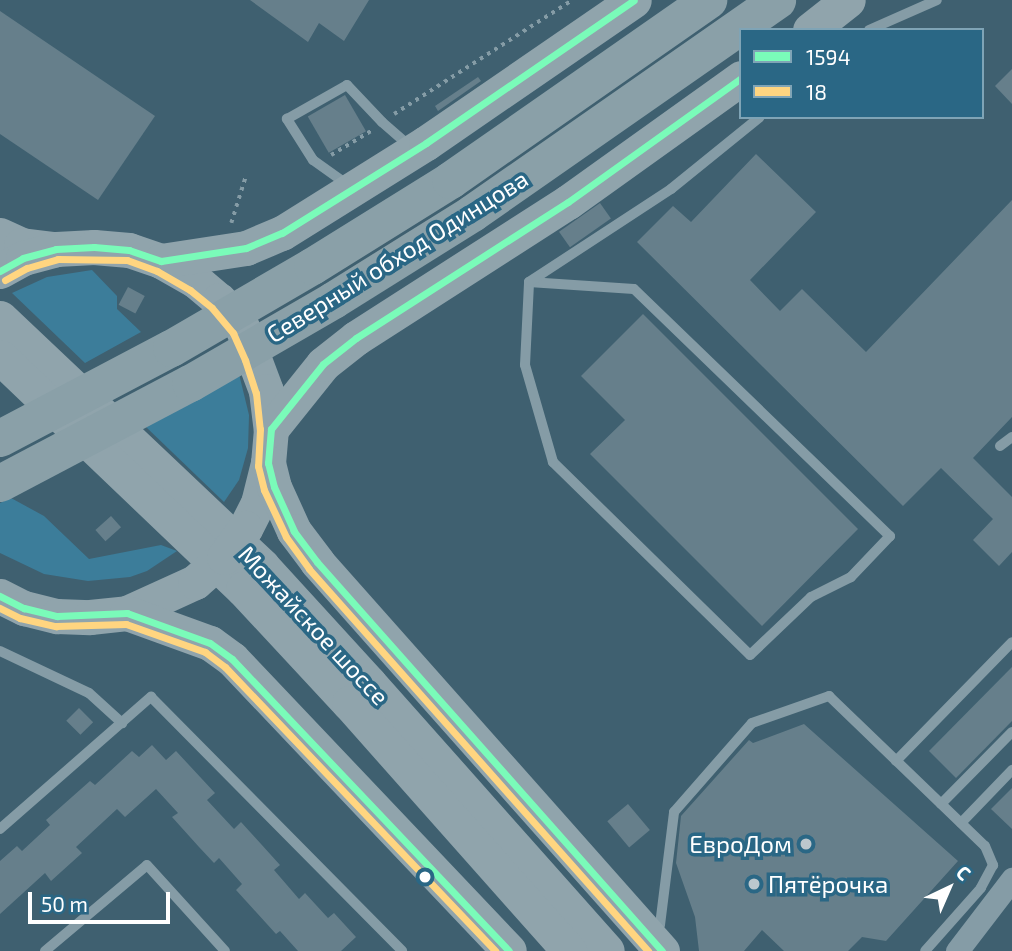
<!DOCTYPE html>
<html>
<head>
<meta charset="utf-8">
<style>
	body { margin:0 }
	#map { position:relative; width:1012px; height:951px; overflow:hidden; background:#3f6070; font-family:"Exo 2",sans-serif }
	div>[style] { position:absolute }
	.green>* { inset:0; background:#3c7d9a }
	.building>* { inset:0; background:#667f8b; transform-origin:0 0 }
	.path>* { height:3.5px; margin-top:-1.75px; transform-origin:0; background:repeating-linear-gradient(90deg,#859ca6 0 3.5px,transparent 0 8.5px) }
	.service>* { height:10px; margin:-5px; padding:0 5px; transform-origin:5px; border-radius:5px; background:#859ca6 }
	.minor>* { height:23px; margin:-11.5px; padding:0 11.5px; transform-origin:11.5px; border-radius:11.5px; background:#859ca6 }
	.primary>* { height:35px; margin:-17.5px; padding:0 17.5px; transform-origin:17.5px; border-radius:17.5px; background:#90a4ac }
	.primary-bridge>* { height:35px; margin:-17.5px; padding:0 17.5px; transform-origin:17.5px; border-radius:17.5px; background:#90a4ac }
	.trunk-bridge>* { height:37px; margin:-18.5px; padding:0 18.5px; transform-origin:18.5px; border-radius:18.5px; background:#8aa0a8 }
	.bus-1>* { height:7px; margin:-3.5px; padding:0 3.5px; transform-origin:3.5px; border-radius:3.5px; background:#7afbb9 }
	.bus-2>* { height:7px; margin:-3.5px; padding:0 3.5px; transform-origin:3.5px; border-radius:3.5px; background:#ffd580 }
	.dots>* { width:19px; height:19px; translate:-50% -50%; box-sizing:border-box; border:4px solid #2a6785; border-radius:50% }
	span { translate:-50% -50%; white-space:nowrap; text-align:center; line-height:1.15; -webkit-text-stroke:7px #2a6785; paint-order:stroke }
	.street-label { font-size:24px; color:#fff }
	.poi-label { font-size:24px; color:#fff }
	.right { translate:-100% -50%; text-align:right }
	.left { translate:0 -50%; text-align:left }
	.legend { position:absolute; left:739px; top:28px; width:245px; height:91px; box-sizing:border-box; background:#2a6785; border:2px solid #7fa4b6; margin:0; padding:9px 12px; list-style:none; font-size:21px; color:#fff }
	.legend li { display:flex; align-items:center; gap:14px; height:35px }
	.legend b { width:35px; border:2px solid #7fa4b6 }
	.north { position:absolute; left:914px; top:853px; width:70px; height:70px; -webkit-text-stroke:5px #2a6785; paint-order:stroke; rotate:44deg; font-size:19px; font-weight:700; line-height:28px; text-align:center; color:#fff }
	.north::after { content:''; display:block; margin:auto; width:24px; height:32px; background:#fff; clip-path:polygon(50% 0,100% 100%,50% 72%,0 100%) }
	.scale { position:absolute; left:28px; top:892px; width:142px; height:32px; box-sizing:border-box; border:4px solid #fff; border-top:0; padding-left:9px; font-size:21px; line-height:24px; white-space:nowrap; color:#fff; -webkit-text-stroke:5px #2a6785; paint-order:stroke }
</style>
</head>
<body>
<div id="map">
	<div class="green">
		<i style="clip-path:polygon(92px 270px,117px 296px,117px 309px,141px 332px,85px 363px,12px 293px,47px 277px)"></i>
		<i style="clip-path:polygon(239px 374px,249px 415px,248px 448px,239px 480px,224px 502px,146px 427px)"></i>
		<i style="clip-path:polygon(11px 498px,44px 516px,89px 559px,161px 545px,177px 551px,147px 571px,130px 577px,88px 581px,44px 574px,0 553px,0 503px)"></i>
	</div>
	<div class="building">
		<i style="clip-path:polygon(250px 0,369px 0,344px 41px,319px 23px,308px 42px)"></i>
		<i style="clip-path:polygon(0 11px,155px 116px,98px 200px,0 134px)"></i>
		<i style="clip-path:polygon(1012px 69px,1012px 104px,995px 86px)"></i>
		<i style="clip-path:polygon(478px 77px,481px 81px,438px 111px,435px 106px)"></i>
		<i style="left:345px;top:95px;width:42px;height:43px;rotate:60deg"></i>
		<i style="clip-path:polygon(756px 154px,816px 212px,750px 280px,780px 311px,802px 289px,866px 352px,1012px 200px,1012px 417px,973px 458px,1012px 497px,1012px 552px,999px 566px,973px 540px,993px 519px,941px 468px,903px 506px,637px 242px,673px 206px,691px 222px)"></i>
		<i style="left:600px;top:203px;width:19px;height:50px;rotate:55deg"></i>
		<i style="left:128px;top:287px;width:19px;height:20px;rotate:28deg"></i>
		<i style="clip-path:polygon(643px 314px,858px 529px,762px 626px,590px 454px,625px 420px,581px 376px)"></i>
		<i style="left:111px;top:516px;width:15px;height:21px;rotate:48deg"></i>
		<i style="clip-path:polygon(1012px 667px,1012px 721px,956px 778px,929px 751px)"></i>
		<i style="left:79px;top:708px;width:20px;height:18px;rotate:45deg"></i>
		<i style="clip-path:polygon(804px 724px,958px 861px,886px 941px,862px 937px,848px 951px,784px 951px,762px 930px,744px 951px,699px 951px,695px 917px,676px 863px,681px 816px,749px 740px,753px 743px)"></i>
		<i style="clip-path:polygon(152px 745px,166px 760px,176px 751px,215px 793px,207px 800px,234px 829px,241px 822px,280px 865px,274px 870px,299px 899px,305px 893px,328px 918px,334px 913px,356px 937px,341px 951px,298px 951px,280px 931px,276px 934px,236px 890px,242px 884px,219px 858px,214px 863px,199px 847px,172px 817px,178px 813px,156px 789px,125px 817px,117px 809px,76px 847px,82px 853px,51px 881px,45px 873px,0 914px,0 861px,17px 846px,22px 851px,50px 825px,46px 820px,90px 781px,95px 785px,132px 751px,139px 757px)"></i>
		<i style="clip-path:polygon(1012px 788px,1012px 829px,991px 809px)"></i>
		<i style="left:628px;top:804px;width:34px;height:27px;rotate:50deg"></i>
	</div>
	<div class="path">
		<i style="left:394px;top:114px;width:211px;rotate:-32.6deg"></i>
		<i style="left:331px;top:155px;width:47px;rotate:-31deg"></i>
		<i style="left:231px;top:223px;width:50px;rotate:-72.6deg"></i>
	</div>
	<div class="service">
		<i style="left:869px;top:30px;width:74px;rotate:-23.8deg"></i>
		<i style="left:348px;top:185px;width:43px;rotate:-144.5deg"></i>
		<i style="left:313px;top:160px;width:49px;rotate:-122.4deg"></i>
		<i style="left:287px;top:119px;width:69px;rotate:-29.5deg"></i>
		<i style="left:347px;top:85px;width:51px;rotate:46.6deg"></i>
		<i style="left:382px;top:122px;width:38px;rotate:41deg"></i>
		<i style="left:529px;top:282px;width:105px;rotate:3.8deg"></i>
		<i style="left:634px;top:289px;width:356px;rotate:44deg"></i>
		<i style="left:890px;top:536px;width:57px;rotate:133.6deg"></i>
		<i style="left:851px;top:577px;width:45px;rotate:153.4deg"></i>
		<i style="left:811px;top:597px;width:84px;rotate:136.4deg"></i>
		<i style="left:750px;top:655px;width:276px;rotate:-135.6deg"></i>
		<i style="left:553px;top:462px;width:101px;rotate:-106.1deg"></i>
		<i style="left:525px;top:365px;width:83px;rotate:-87.2deg"></i>
		<i style="left:529px;top:282px;width:170px;rotate:-33.2deg"></i>
		<i style="left:671px;top:189px;width:114px;rotate:-39deg"></i>
		<i style="left:1000px;top:446px;width:15px;rotate:-37deg"></i>
		<i style="left:0;top:651px;width:98px;rotate:25.3deg"></i>
		<i style="left:89px;top:693px;width:45px;rotate:42.3deg"></i>
		<i style="left:896px;top:761px;width:166px;rotate:-45.7deg"></i>
		<i style="left:941px;top:804px;width:101px;rotate:-45.4deg"></i>
		<i style="left:961px;top:823px;width:74px;rotate:-46.1deg"></i>
		<i style="left:0;top:829px;width:201px;rotate:-41.2deg"></i>
		<i style="left:151px;top:697px;width:357px;rotate:45.3deg"></i>
		<i style="left:651px;top:932px;width:11px;rotate:-38deg"></i>
		<i style="left:660px;top:925px;width:114px;rotate:-82.9deg"></i>
		<i style="left:674px;top:812px;width:118px;rotate:-48.8deg"></i>
		<i style="left:752px;top:723px;width:82px;rotate:-19.3deg"></i>
		<i style="left:829px;top:696px;width:216px;rotate:43.9deg"></i>
		<i style="left:985px;top:846px;width:21px;rotate:67deg"></i>
		<i style="left:993px;top:865px;width:26px;rotate:118deg"></i>
		<i style="left:981px;top:888px;width:84px;rotate:131.6deg"></i>
		<i style="left:45px;top:951px;width:133px;rotate:-40.1deg"></i>
		<i style="left:147px;top:865px;width:116px;rotate:47.8deg"></i>
	</div>
	<div class="minor">
		<i style="left:957px;top:951px;width:91px;rotate:-52.6deg"></i>
	</div>
	<div class="primary">
		<i style="left:810px;top:30px;width:48px;rotate:-38.3deg"></i>
		<i style="left:0;top:235px;width:23px;rotate:25deg"></i>
		<i style="left:21px;top:245px;width:35px;rotate:7deg"></i>
		<i style="left:56px;top:249px;width:38px;rotate:-3deg"></i>
		<i style="left:94px;top:247px;width:35px;rotate:5deg"></i>
		<i style="left:129px;top:250px;width:34px;rotate:19deg"></i>
		<i style="left:161px;top:261px;width:40px;rotate:29.7deg"></i>
		<i style="left:196px;top:281px;width:30px;rotate:40deg"></i>
		<i style="left:219px;top:300px;width:35px;rotate:50deg"></i>
		<i style="left:242px;top:327px;width:68px;rotate:69.4deg"></i>
		<i style="left:266px;top:391px;width:38px;rotate:83deg"></i>
		<i style="left:271px;top:429px;width:34px;rotate:95deg"></i>
		<i style="left:268px;top:463px;width:41px;rotate:104deg"></i>
		<i style="left:258px;top:503px;width:28px;rotate:117deg"></i>
		<i style="left:161px;top:261px;width:86px;rotate:-8.7deg"></i>
		<i style="left:246px;top:248px;width:39px;rotate:-23deg"></i>
		<i style="left:282px;top:233px;width:170px;rotate:-32deg"></i>
		<i style="left:426px;top:143px;width:252px;rotate:-34.5deg"></i>
		<i style="left:0;top:271px;width:26px;rotate:-29deg"></i>
		<i style="left:23px;top:258px;width:31px;rotate:-15deg"></i>
		<i style="left:0;top:318px;width:361px;rotate:43.4deg"></i>
		<i style="left:262px;top:566px;width:159px;rotate:47.6deg"></i>
		<i style="left:369px;top:683px;width:358px;rotate:48.4deg"></i>
		<i style="left:0;top:357px;width:336px;rotate:43.7deg"></i>
		<i style="left:243px;top:589px;width:156px;rotate:47.1deg"></i>
		<i style="left:349px;top:703px;width:332px;rotate:48.4deg"></i>
		<i style="left:271px;top:429px;width:83px;rotate:-51.3deg"></i>
		<i style="left:323px;top:364px;width:42px;rotate:-38.2deg"></i>
		<i style="left:356px;top:338px;width:252px;rotate:-32.7deg"></i>
		<i style="left:568px;top:202px;width:213px;rotate:-35.6deg"></i>
		<i style="left:268px;top:463px;width:25px;rotate:76deg"></i>
		<i style="left:274px;top:487px;width:48px;rotate:65.6deg"></i>
		<i style="left:294px;top:531px;width:39px;rotate:53deg"></i>
		<i style="left:317px;top:562px;width:520px;rotate:48.43deg"></i>
		<i style="left:0;top:596px;width:27px;rotate:27deg"></i>
		<i style="left:24px;top:608px;width:34px;rotate:14deg"></i>
		<i style="left:57px;top:616px;width:33px;rotate:2deg"></i>
		<i style="left:90px;top:617px;width:37px;rotate:-6deg"></i>
		<i style="left:127px;top:613px;width:75px;rotate:-24.5deg"></i>
		<i style="left:127px;top:613px;width:88px;rotate:19.9deg"></i>
		<i style="left:210px;top:643px;width:27px;rotate:36deg"></i>
		<i style="left:232px;top:659px;width:402px;rotate:46.5deg"></i>
	</div>
	<div class="primary-bridge">
		<i style="left:195px;top:582px;width:38px;rotate:-41deg"></i>
		<i style="left:224px;top:557px;width:36px;rotate:-54deg"></i>
	</div>
	<div class="trunk-bridge">
		<i style="left:0;top:438px;width:193px;rotate:-27.8deg"></i>
		<i style="left:171px;top:348px;width:163px;rotate:-30.2deg"></i>
		<i style="left:312px;top:266px;width:163px;rotate:-31.9deg"></i>
		<i style="left:450px;top:180px;width:315px;rotate:-34.9deg"></i>
		<i style="left:0;top:483px;width:215px;rotate:-27.8deg"></i>
		<i style="left:190px;top:383px;width:165px;rotate:-30.1deg"></i>
		<i style="left:333px;top:300px;width:164px;rotate:-32deg"></i>
		<i style="left:472px;top:213px;width:372px;rotate:-34.9deg"></i>
	</div>
	<div class="bus-1">
		<i style="left:0;top:271px;width:26px;rotate:-29deg"></i>
		<i style="left:23px;top:258px;width:34px;rotate:-15deg"></i>
		<i style="left:56px;top:249px;width:38px;rotate:-3deg"></i>
		<i style="left:94px;top:247px;width:35px;rotate:5deg"></i>
		<i style="left:129px;top:250px;width:34px;rotate:19deg"></i>
		<i style="left:161px;top:261px;width:86px;rotate:-8.7deg"></i>
		<i style="left:246px;top:248px;width:39px;rotate:-23deg"></i>
		<i style="left:282px;top:233px;width:170px;rotate:-32deg"></i>
		<i style="left:426px;top:143px;width:252px;rotate:-34.5deg"></i>
		<i style="left:0;top:596px;width:27px;rotate:27deg"></i>
		<i style="left:24px;top:608px;width:34px;rotate:14deg"></i>
		<i style="left:57px;top:616px;width:70px;rotate:-2.5deg"></i>
		<i style="left:127px;top:613px;width:88px;rotate:19.9deg"></i>
		<i style="left:210px;top:643px;width:27px;rotate:36deg"></i>
		<i style="left:232px;top:659px;width:402px;rotate:46.5deg"></i>
		<i style="left:662px;top:951px;width:520px;rotate:-131.57deg"></i>
		<i style="left:317px;top:562px;width:39px;rotate:-127deg"></i>
		<i style="left:294px;top:531px;width:48px;rotate:-114.4deg"></i>
		<i style="left:274px;top:487px;width:25px;rotate:-104deg"></i>
		<i style="left:268px;top:463px;width:34px;rotate:-85deg"></i>
		<i style="left:271px;top:429px;width:83px;rotate:-51.3deg"></i>
		<i style="left:323px;top:364px;width:42px;rotate:-38.2deg"></i>
		<i style="left:356px;top:338px;width:252px;rotate:-32.7deg"></i>
		<i style="left:568px;top:202px;width:213px;rotate:-35.6deg"></i>
	</div>
	<div class="bus-2">
		<i style="left:5px;top:280px;width:25px;rotate:-29deg"></i>
		<i style="left:27px;top:268px;width:32px;rotate:-16deg"></i>
		<i style="left:58px;top:259px;width:69px;rotate:0.8deg"></i>
		<i style="left:127px;top:260px;width:32px;rotate:20deg"></i>
		<i style="left:157px;top:271px;width:38px;rotate:30deg"></i>
		<i style="left:190px;top:290px;width:28px;rotate:39deg"></i>
		<i style="left:212px;top:308px;width:33px;rotate:50deg"></i>
		<i style="left:233px;top:333px;width:30px;rotate:66deg"></i>
		<i style="left:245px;top:360px;width:35px;rotate:72deg"></i>
		<i style="left:256px;top:393px;width:36px;rotate:84deg"></i>
		<i style="left:260px;top:429px;width:37px;rotate:93deg"></i>
		<i style="left:258px;top:466px;width:25px;rotate:76deg"></i>
		<i style="left:264px;top:490px;width:52px;rotate:64.9deg"></i>
		<i style="left:286px;top:537px;width:39px;rotate:54deg"></i>
		<i style="left:309px;top:569px;width:511px;rotate:48.41deg"></i>
		<i style="left:0;top:608px;width:22px;rotate:27deg"></i>
		<i style="left:20px;top:618px;width:37px;rotate:13deg"></i>
		<i style="left:56px;top:626px;width:70px;rotate:-1.6deg"></i>
		<i style="left:126px;top:624px;width:84px;rotate:19.5deg"></i>
		<i style="left:205px;top:652px;width:25px;rotate:37deg"></i>
		<i style="left:225px;top:667px;width:392px;rotate:46.4deg"></i>
	</div>
	<div class="dots">
		<i style="left:806px;top:844px;background:#bcc7cd"></i>
		<i style="left:425px;top:877px;background:#fff"></i>
		<i style="left:754px;top:884px;background:#bcc7cd"></i>
	</div>
	<div class="street-label">
		<span style="left:397px;top:256px;rotate:-32deg">Северный обход Одинцова</span>
		<span style="left:314px;top:625px;rotate:47deg">Можайское шоссе</span>
	</div>
	<div class="poi-label">
		<span class="right" style="left:792px;top:844px">ЕвроДом</span>
		<span class="left" style="left:768px;top:884px">Пятёрочка</span>
	</div>
	<ul class="legend">
	<li><b style="height:9px;background:#7afbb9"></b>1594</li>
	<li><b style="height:9px;background:#ffd580"></b>18</li>
	</ul>
	<div class="north">С</div>
	<div class="scale">50 m</div>
</div>
</body>
</html>
